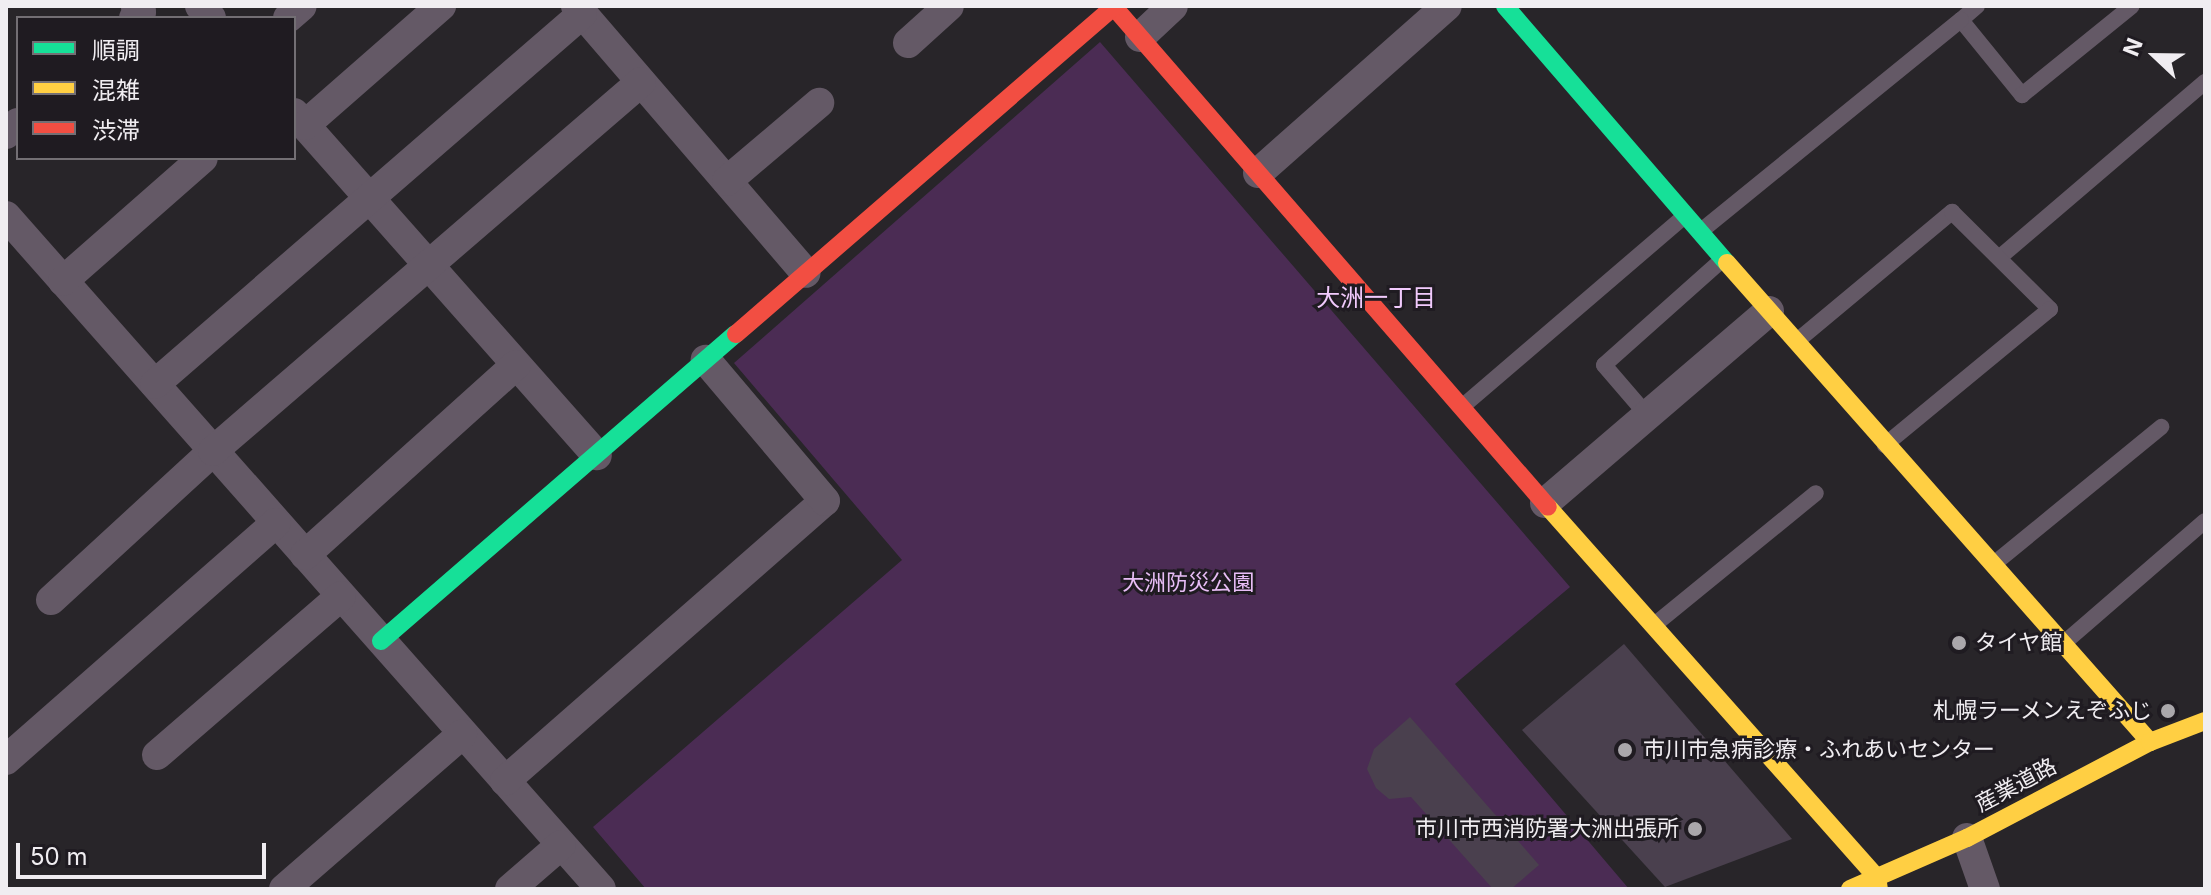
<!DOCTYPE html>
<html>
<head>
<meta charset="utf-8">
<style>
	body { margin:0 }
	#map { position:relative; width:2211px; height:895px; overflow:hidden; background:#282529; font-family:Inter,"Noto Sans JP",sans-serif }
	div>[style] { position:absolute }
	.green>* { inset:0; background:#4b2c54 }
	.building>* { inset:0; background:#4a404e }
	.lane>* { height:16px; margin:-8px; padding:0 8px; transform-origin:8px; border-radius:8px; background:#645966 }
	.street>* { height:30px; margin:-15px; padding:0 15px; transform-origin:15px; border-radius:15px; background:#645966 }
	.fast>* { height:18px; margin:-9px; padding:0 9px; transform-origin:9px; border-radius:9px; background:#16e098 }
	.slow>* { height:18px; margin:-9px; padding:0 9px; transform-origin:9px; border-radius:9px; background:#ffcf43 }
	.jam>* { height:18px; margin:-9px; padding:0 9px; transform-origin:9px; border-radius:9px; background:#f24e42 }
	.dots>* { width:22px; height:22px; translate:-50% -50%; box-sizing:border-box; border:4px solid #1f1b21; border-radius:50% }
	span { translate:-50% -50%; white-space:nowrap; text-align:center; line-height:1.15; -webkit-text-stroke:6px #1f1b21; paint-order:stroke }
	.park-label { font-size:22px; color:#e8bdf6 }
	.poi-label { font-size:22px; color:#f0edf1 }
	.left { translate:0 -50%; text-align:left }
	.right { translate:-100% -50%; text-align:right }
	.street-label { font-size:22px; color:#f0edf1 }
	.neighbourhood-label { font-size:24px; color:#f1cafc }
	.frame { position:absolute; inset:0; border:8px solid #f0edf1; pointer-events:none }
	.legend { position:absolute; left:16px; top:16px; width:280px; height:144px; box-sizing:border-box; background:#1f1b21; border:2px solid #736f74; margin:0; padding:10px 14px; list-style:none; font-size:24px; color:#f0edf1 }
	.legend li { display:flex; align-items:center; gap:16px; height:40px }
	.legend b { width:40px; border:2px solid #736f74 }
	.north { position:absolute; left:2115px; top:16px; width:80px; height:80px; -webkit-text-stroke:6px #1f1b21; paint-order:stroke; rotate:292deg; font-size:22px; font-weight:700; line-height:32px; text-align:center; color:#f0edf1 }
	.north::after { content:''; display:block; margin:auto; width:28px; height:36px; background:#f0edf1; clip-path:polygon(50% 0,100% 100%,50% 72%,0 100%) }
	.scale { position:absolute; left:16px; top:843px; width:250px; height:36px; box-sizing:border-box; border:4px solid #f0edf1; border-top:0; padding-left:10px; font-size:24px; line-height:28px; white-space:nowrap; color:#f0edf1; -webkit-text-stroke:6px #1f1b21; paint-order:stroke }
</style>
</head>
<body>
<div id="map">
	<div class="green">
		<i style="clip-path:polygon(1100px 42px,1570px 587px,1455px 684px,1629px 889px,646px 889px,593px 827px,902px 560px,734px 363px)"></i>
	</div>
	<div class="building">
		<i style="clip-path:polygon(1624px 644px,1792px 839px,1665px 887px,1522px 730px)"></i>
		<i style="clip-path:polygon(1410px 717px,1539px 865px,1511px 889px,1493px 889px,1411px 797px,1389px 799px,1376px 788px,1367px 769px,1374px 749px)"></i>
	</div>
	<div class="lane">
		<i style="left:1977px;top:6px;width:21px;rotate:139deg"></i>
		<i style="left:1961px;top:20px;width:97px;rotate:50.9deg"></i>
		<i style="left:2022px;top:95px;width:141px;rotate:-39deg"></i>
		<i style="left:1701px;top:231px;width:335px;rotate:-39.1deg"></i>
		<i style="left:2000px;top:257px;width:270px;rotate:-40.5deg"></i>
		<i style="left:1797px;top:341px;width:202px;rotate:-39.8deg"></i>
		<i style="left:1952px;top:212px;width:138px;rotate:44.7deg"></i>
		<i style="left:2050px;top:309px;width:214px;rotate:140.5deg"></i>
		<i style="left:1463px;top:406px;width:292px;rotate:-40.6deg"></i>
		<i style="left:1647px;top:415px;width:66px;rotate:-130.7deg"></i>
		<i style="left:1604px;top:365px;width:159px;rotate:-41.7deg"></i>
		<i style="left:1995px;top:563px;width:215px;rotate:-39.3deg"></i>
		<i style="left:1653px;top:626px;width:210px;rotate:-39.2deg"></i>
		<i style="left:2064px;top:643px;width:186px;rotate:-40.9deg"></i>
	</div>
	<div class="street">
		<i style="left:200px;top:6px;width:16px;rotate:47deg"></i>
		<i style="left:576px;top:6px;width:352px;rotate:49.3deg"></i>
		<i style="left:134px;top:18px;width:9px;rotate:-41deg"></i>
		<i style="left:141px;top:12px;width:8px;rotate:-130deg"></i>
		<i style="left:288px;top:18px;width:18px;rotate:-41deg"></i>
		<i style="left:1140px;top:37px;width:45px;rotate:-43.2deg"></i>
		<i style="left:908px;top:43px;width:55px;rotate:-42.1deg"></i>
		<i style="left:294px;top:113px;width:457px;rotate:48.5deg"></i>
		<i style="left:305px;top:125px;width:181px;rotate:-41.2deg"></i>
		<i style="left:6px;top:134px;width:16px;rotate:-43deg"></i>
		<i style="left:1258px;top:173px;width:252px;rotate:-41.5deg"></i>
		<i style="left:727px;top:181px;width:121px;rotate:-40.3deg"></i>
		<i style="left:6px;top:216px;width:898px;rotate:48.52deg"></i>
		<i style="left:63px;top:281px;width:186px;rotate:-41.3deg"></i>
		<i style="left:155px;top:384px;width:565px;rotate:-40.91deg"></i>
		<i style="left:1545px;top:503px;width:295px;rotate:-40.6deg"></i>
		<i style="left:305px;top:555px;width:284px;rotate:-42deg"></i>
		<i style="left:51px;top:600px;width:220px;rotate:-42.6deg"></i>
		<i style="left:213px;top:451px;width:565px;rotate:-40.77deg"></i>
		<i style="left:157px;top:755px;width:243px;rotate:-40.8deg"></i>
		<i style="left:6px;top:760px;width:359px;rotate:-41.3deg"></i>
		<i style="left:505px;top:781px;width:425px;rotate:-41.2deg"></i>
		<i style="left:825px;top:501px;width:185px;rotate:-130.2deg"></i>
		<i style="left:1967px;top:838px;width:54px;rotate:70.6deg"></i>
		<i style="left:284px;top:889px;width:236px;rotate:-41deg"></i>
		<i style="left:510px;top:889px;width:67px;rotate:-40.8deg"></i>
	</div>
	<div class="fast">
		<i style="left:1505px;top:6px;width:340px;rotate:49.2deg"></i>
		<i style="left:381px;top:641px;width:469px;rotate:-40.9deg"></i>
	</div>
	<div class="slow">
		<i style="left:1727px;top:263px;width:639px;rotate:48.55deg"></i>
		<i style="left:1548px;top:507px;width:495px;rotate:48.4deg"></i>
		<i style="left:1877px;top:877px;width:12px;rotate:81deg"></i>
		<i style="left:1850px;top:889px;width:128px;rotate:-23.6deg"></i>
		<i style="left:1967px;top:838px;width:207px;rotate:-27.7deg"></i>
		<i style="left:2150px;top:742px;width:59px;rotate:-20.9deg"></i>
	</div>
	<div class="jam">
		<i style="left:1113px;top:6px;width:663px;rotate:49.03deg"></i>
		<i style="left:736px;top:334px;width:500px;rotate:-40.9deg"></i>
	</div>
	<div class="dots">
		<i style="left:1959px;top:643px;background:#aaa7ab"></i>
		<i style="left:2168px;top:711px;background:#aaa7ab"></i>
		<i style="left:1625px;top:750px;background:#aaa7ab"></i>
		<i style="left:1695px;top:829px;background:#aaa7ab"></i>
	</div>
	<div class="park-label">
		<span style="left:1188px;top:583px">大洲防災公園</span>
	</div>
	<div class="poi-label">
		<span class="left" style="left:1975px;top:643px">タイヤ館</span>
		<span class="right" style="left:2152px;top:711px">札幌ラーメンえぞふじ</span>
		<span class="left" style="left:1643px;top:750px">市川市急病診療・ふれあいセンター</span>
		<span class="right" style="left:1679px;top:829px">市川市西消防署大洲出張所</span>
	</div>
	<div class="street-label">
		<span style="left:2016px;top:785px;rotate:-28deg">産業道路</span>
	</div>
	<div class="neighbourhood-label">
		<span style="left:1376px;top:298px">大洲一丁目</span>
	</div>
	<div class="frame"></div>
	<ul class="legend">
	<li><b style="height:10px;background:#16e098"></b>順調</li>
	<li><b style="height:10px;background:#ffcf43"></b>混雑</li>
	<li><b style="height:10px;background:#f24e42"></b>渋滞</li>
	</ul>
	<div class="north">N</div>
	<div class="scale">50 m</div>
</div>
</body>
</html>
